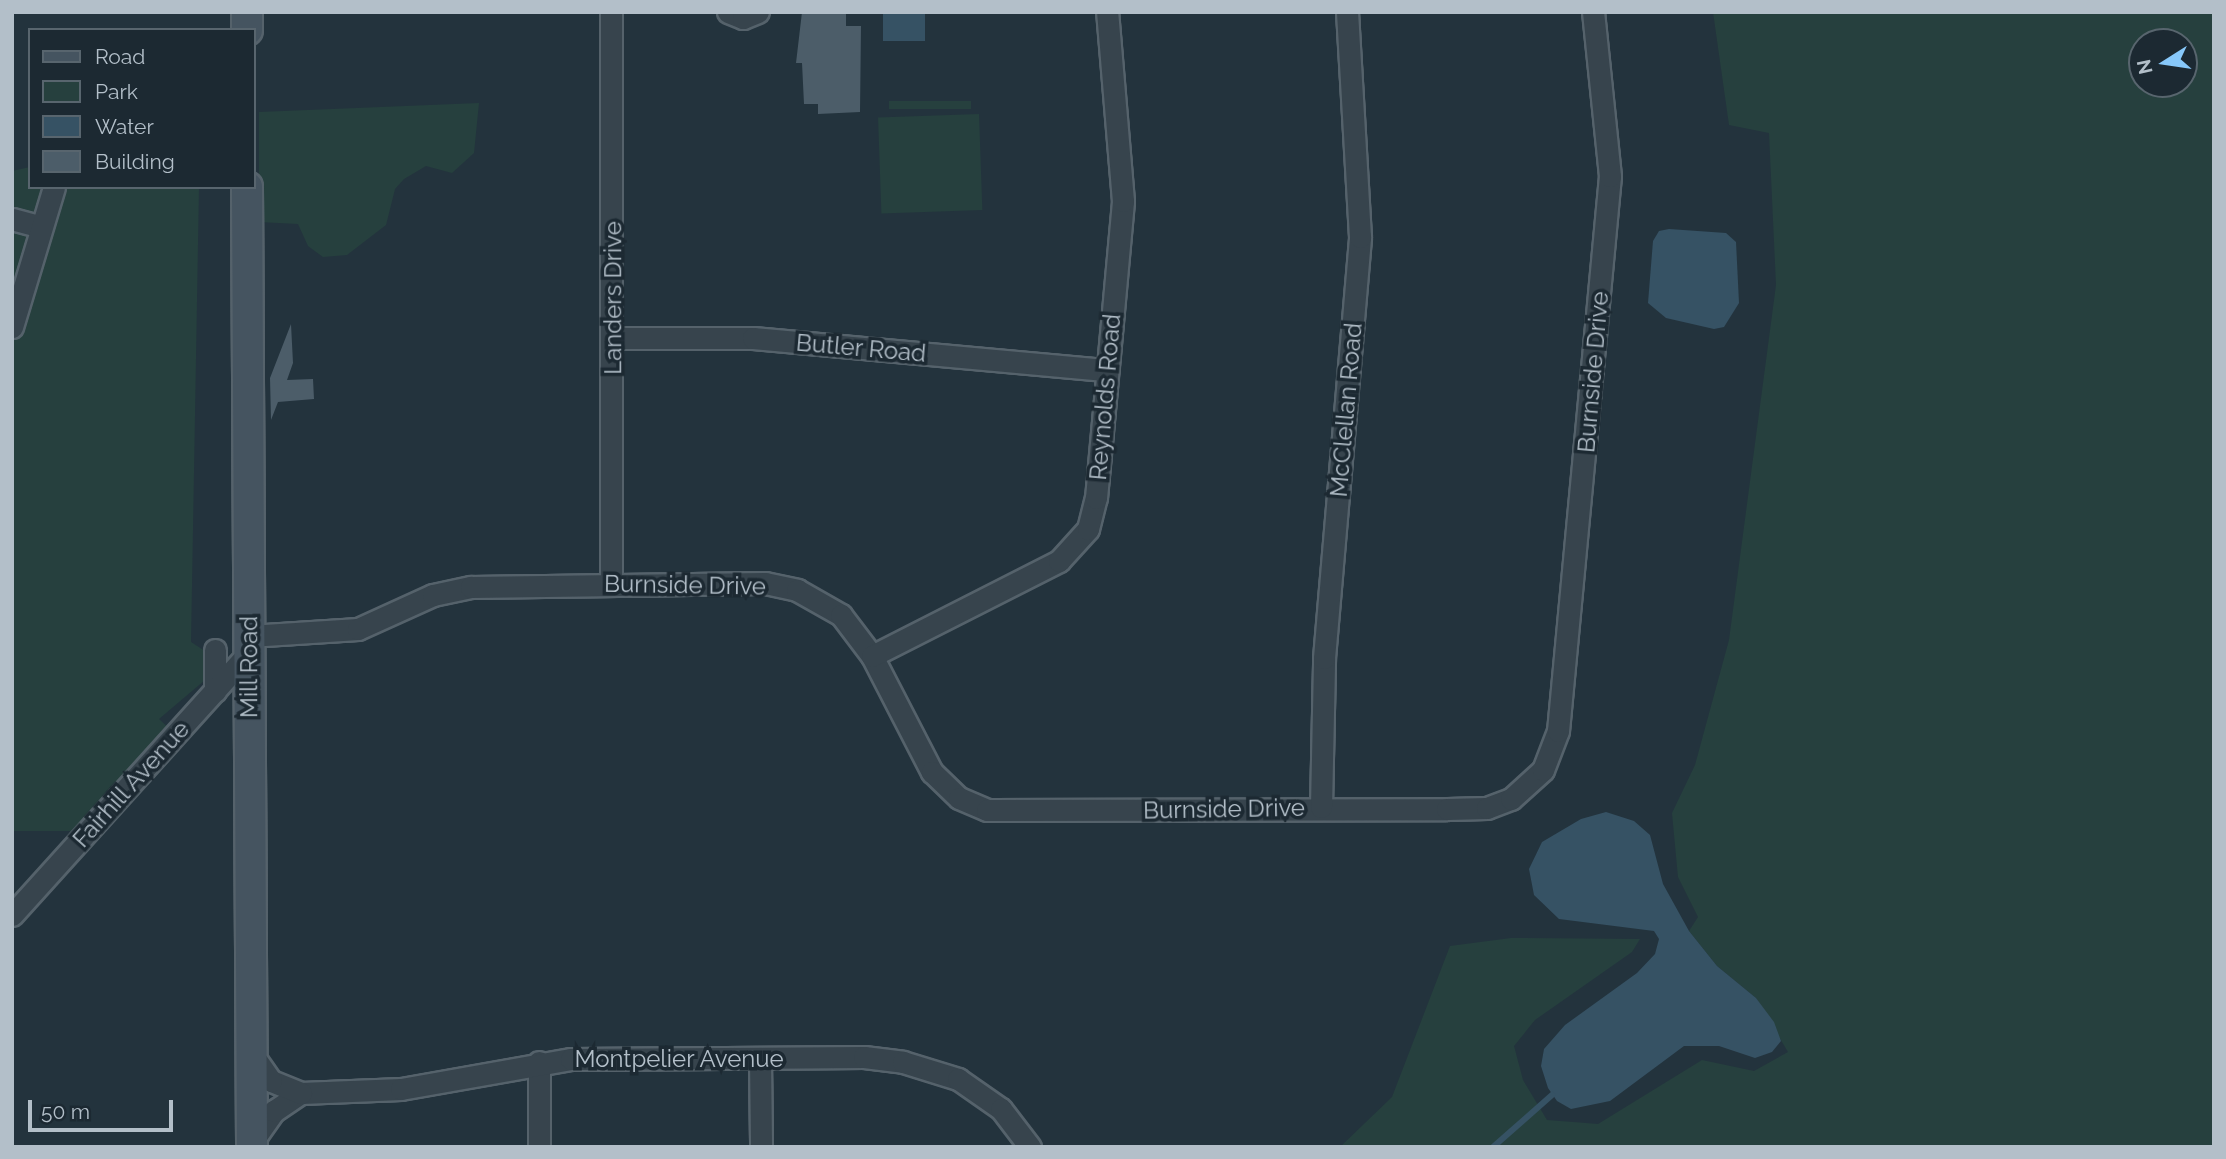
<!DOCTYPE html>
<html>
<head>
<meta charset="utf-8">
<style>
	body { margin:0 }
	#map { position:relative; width:2226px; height:1159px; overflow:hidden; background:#23333d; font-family:Raleway,sans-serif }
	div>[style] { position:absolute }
	.green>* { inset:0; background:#26403e; transform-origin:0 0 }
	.water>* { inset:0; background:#365264; transform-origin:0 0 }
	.stream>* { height:6px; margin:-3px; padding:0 3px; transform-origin:3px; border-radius:3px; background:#365264 }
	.building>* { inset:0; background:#4c5d69 }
	.roads { filter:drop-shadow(2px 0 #55626b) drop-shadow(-2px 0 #55626b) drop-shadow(0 2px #55626b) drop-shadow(0 -2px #55626b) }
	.street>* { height:21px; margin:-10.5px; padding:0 10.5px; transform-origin:10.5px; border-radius:10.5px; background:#37444d }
	.secondary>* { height:30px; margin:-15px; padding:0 15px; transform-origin:15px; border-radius:15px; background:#455460 }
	span { translate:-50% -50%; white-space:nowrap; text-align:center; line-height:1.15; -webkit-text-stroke:7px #1c2932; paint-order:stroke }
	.street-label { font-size:24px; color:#b3bfc9 }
	.frame { position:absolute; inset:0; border:14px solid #b3bfc9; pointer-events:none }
	.legend { position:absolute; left:28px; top:28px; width:228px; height:161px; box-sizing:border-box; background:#1c2932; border:2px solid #58656e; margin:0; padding:9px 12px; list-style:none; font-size:21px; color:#b3bfc9 }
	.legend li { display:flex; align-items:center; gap:14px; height:35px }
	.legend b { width:35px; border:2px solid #58656e }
	.north { position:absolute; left:2128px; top:28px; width:70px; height:70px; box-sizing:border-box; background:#1c2932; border:2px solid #58656e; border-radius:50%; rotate:258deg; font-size:19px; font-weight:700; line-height:28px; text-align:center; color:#b3bfc9 }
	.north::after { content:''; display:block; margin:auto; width:24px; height:32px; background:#87c8fa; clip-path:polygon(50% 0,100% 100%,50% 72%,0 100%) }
	.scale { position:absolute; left:28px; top:1100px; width:145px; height:32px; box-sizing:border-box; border:4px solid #b3bfc9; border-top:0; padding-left:9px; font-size:21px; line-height:24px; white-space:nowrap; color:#b3bfc9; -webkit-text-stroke:5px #1c2932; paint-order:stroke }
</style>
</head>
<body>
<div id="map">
	<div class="green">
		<i style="clip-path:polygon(evenodd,1713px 12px,2214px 12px,2214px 1147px,1340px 1147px,1392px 1097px,1450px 946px,1511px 938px,1640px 939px,1632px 952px,1535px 1020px,1514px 1046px,1523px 1080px,1547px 1120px,1598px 1124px,1702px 1060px,1754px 1071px,1788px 1052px,1756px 998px,1717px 966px,1689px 931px,1698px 917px,1678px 877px,1672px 813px,1695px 765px,1729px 640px,1776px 285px,1769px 133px,1729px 125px,1713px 12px,2142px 42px,2184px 42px,2184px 84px,2142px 84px,2142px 42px)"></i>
		<i style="left:971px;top:101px;width:8px;height:82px;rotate:90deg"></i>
		<i style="clip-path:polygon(479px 103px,474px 153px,452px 173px,426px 166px,404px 179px,395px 189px,386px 225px,347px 255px,323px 257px,308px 246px,298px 224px,259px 222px,259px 112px)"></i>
		<i style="left:979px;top:114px;width:96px;height:101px;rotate:88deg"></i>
		<i style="clip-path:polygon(30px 167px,30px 187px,199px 187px,191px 642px,205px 651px,205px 680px,159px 719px,171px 730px,79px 831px,12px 831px,12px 171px)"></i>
	</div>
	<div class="water">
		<i style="left:883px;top:12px;width:42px;height:29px"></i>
		<i style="clip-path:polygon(1669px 229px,1726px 233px,1736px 242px,1739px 303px,1724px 327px,1714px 329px,1666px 318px,1648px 303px,1653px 241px,1659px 231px)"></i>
		<i style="clip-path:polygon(1606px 812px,1634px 821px,1650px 835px,1663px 884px,1689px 931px,1717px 966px,1756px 998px,1774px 1022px,1781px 1041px,1772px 1052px,1755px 1058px,1719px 1046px,1684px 1046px,1610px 1101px,1571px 1109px,1557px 1101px,1548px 1088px,1541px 1066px,1544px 1049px,1565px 1025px,1637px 973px,1655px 954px,1659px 939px,1654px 931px,1559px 919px,1534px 895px,1529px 869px,1542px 842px,1581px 819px)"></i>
	</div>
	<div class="stream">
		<i style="left:1493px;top:1147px;width:79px;rotate:-41.4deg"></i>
	</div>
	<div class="building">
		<i style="clip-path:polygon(802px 12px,846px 12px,846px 26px,861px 26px,860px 112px,818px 114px,818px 104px,804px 104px,802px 63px,796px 63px)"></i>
		<i style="clip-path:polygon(291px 324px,293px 363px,287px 380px,313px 379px,314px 399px,278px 402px,271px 420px,270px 378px)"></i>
	</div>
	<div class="roads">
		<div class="street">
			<i style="left:611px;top:12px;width:572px;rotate:90deg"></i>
			<i style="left:728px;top:12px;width:16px;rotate:22deg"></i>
			<i style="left:743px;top:18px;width:16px;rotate:-22deg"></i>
			<i style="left:12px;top:219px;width:28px;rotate:15deg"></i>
			<i style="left:12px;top:327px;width:146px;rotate:-73.3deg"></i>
			<i style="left:614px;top:338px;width:139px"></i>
			<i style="left:753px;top:338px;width:356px;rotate:5.2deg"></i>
			<i style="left:249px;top:636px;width:109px;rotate:-3.7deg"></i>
			<i style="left:358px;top:629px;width:82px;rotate:-24.4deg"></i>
			<i style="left:433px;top:595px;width:39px;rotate:-12deg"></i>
			<i style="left:471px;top:587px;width:294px;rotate:-0.8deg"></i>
			<i style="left:765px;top:583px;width:33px;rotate:12deg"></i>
			<i style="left:797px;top:590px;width:51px;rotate:29.6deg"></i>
			<i style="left:841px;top:615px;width:51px;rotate:52.9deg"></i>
			<i style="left:872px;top:656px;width:131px;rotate:62.7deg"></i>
			<i style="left:932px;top:772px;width:37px;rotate:44deg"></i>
			<i style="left:959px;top:798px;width:30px;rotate:23deg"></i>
			<i style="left:987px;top:810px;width:460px;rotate:-0.1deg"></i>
			<i style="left:1447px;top:809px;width:40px;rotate:-1.4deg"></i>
			<i style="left:1487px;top:808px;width:26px;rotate:-21deg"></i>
			<i style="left:1511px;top:799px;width:43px;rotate:-42.2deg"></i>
			<i style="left:1543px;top:770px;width:42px;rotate:-69deg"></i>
			<i style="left:1558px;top:731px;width:557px;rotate:-84.65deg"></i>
			<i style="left:1610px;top:176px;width:165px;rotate:-95.9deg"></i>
			<i style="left:215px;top:650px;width:41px;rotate:90deg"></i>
			<i style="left:872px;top:656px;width:210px;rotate:-26.9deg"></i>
			<i style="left:1059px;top:561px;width:43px;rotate:-47.8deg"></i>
			<i style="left:1088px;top:529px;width:32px;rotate:-76deg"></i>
			<i style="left:1096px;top:498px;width:298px;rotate:-84.8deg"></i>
			<i style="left:1123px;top:201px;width:190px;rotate:-94.8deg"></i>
			<i style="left:1321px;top:807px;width:149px;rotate:-88.8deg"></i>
			<i style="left:1324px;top:658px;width:423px;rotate:-85.1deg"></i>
			<i style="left:1360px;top:237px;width:225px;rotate:-93.3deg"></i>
			<i style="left:12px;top:915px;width:353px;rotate:-47.9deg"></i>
			<i style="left:760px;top:1060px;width:87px;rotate:89.3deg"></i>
			<i style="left:539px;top:1062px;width:85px;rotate:90deg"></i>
			<i style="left:301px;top:1093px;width:100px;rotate:-2.3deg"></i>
			<i style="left:401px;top:1089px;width:173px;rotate:-10deg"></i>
			<i style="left:571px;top:1059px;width:293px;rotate:-0.4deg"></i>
			<i style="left:864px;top:1057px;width:39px;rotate:7deg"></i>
			<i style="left:903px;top:1062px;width:58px;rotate:17.2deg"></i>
			<i style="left:958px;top:1079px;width:52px;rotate:34.9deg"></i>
			<i style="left:1001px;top:1109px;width:48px;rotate:52.7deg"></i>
			<i style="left:252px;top:1142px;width:38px;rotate:-55deg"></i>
			<i style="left:274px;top:1111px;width:32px;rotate:-34deg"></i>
			<i style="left:301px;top:1093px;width:32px;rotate:-158deg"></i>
			<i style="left:271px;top:1081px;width:32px;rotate:-125deg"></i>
		</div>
		<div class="secondary">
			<i style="left:247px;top:12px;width:18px;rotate:90deg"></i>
			<i style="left:247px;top:187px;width:960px;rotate:89.7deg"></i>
		</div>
	</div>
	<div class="street-label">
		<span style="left:613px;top:298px;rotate:-90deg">Landers Drive</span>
		<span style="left:861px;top:348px;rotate:5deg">Butler Road</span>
		<span style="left:1593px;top:372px;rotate:-85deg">Burnside Drive</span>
		<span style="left:1105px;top:397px;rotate:-85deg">Reynolds Road</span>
		<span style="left:1346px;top:410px;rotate:-85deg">McClellan Road</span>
		<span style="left:685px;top:585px;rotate:1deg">Burnside Drive</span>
		<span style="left:249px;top:667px;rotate:-90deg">Mill Road</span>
		<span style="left:131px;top:784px;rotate:-48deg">Fairhill Avenue</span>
		<span style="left:1224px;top:809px;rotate:-1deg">Burnside Drive</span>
		<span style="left:679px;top:1059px">Montpelier Avenue</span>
	</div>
	<div class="frame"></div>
	<ul class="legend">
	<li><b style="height:9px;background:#455460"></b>Road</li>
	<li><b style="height:19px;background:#26403e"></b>Park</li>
	<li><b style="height:19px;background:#365264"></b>Water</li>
	<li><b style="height:19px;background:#4c5d69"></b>Building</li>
	</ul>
	<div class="north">N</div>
	<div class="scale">50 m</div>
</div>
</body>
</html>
